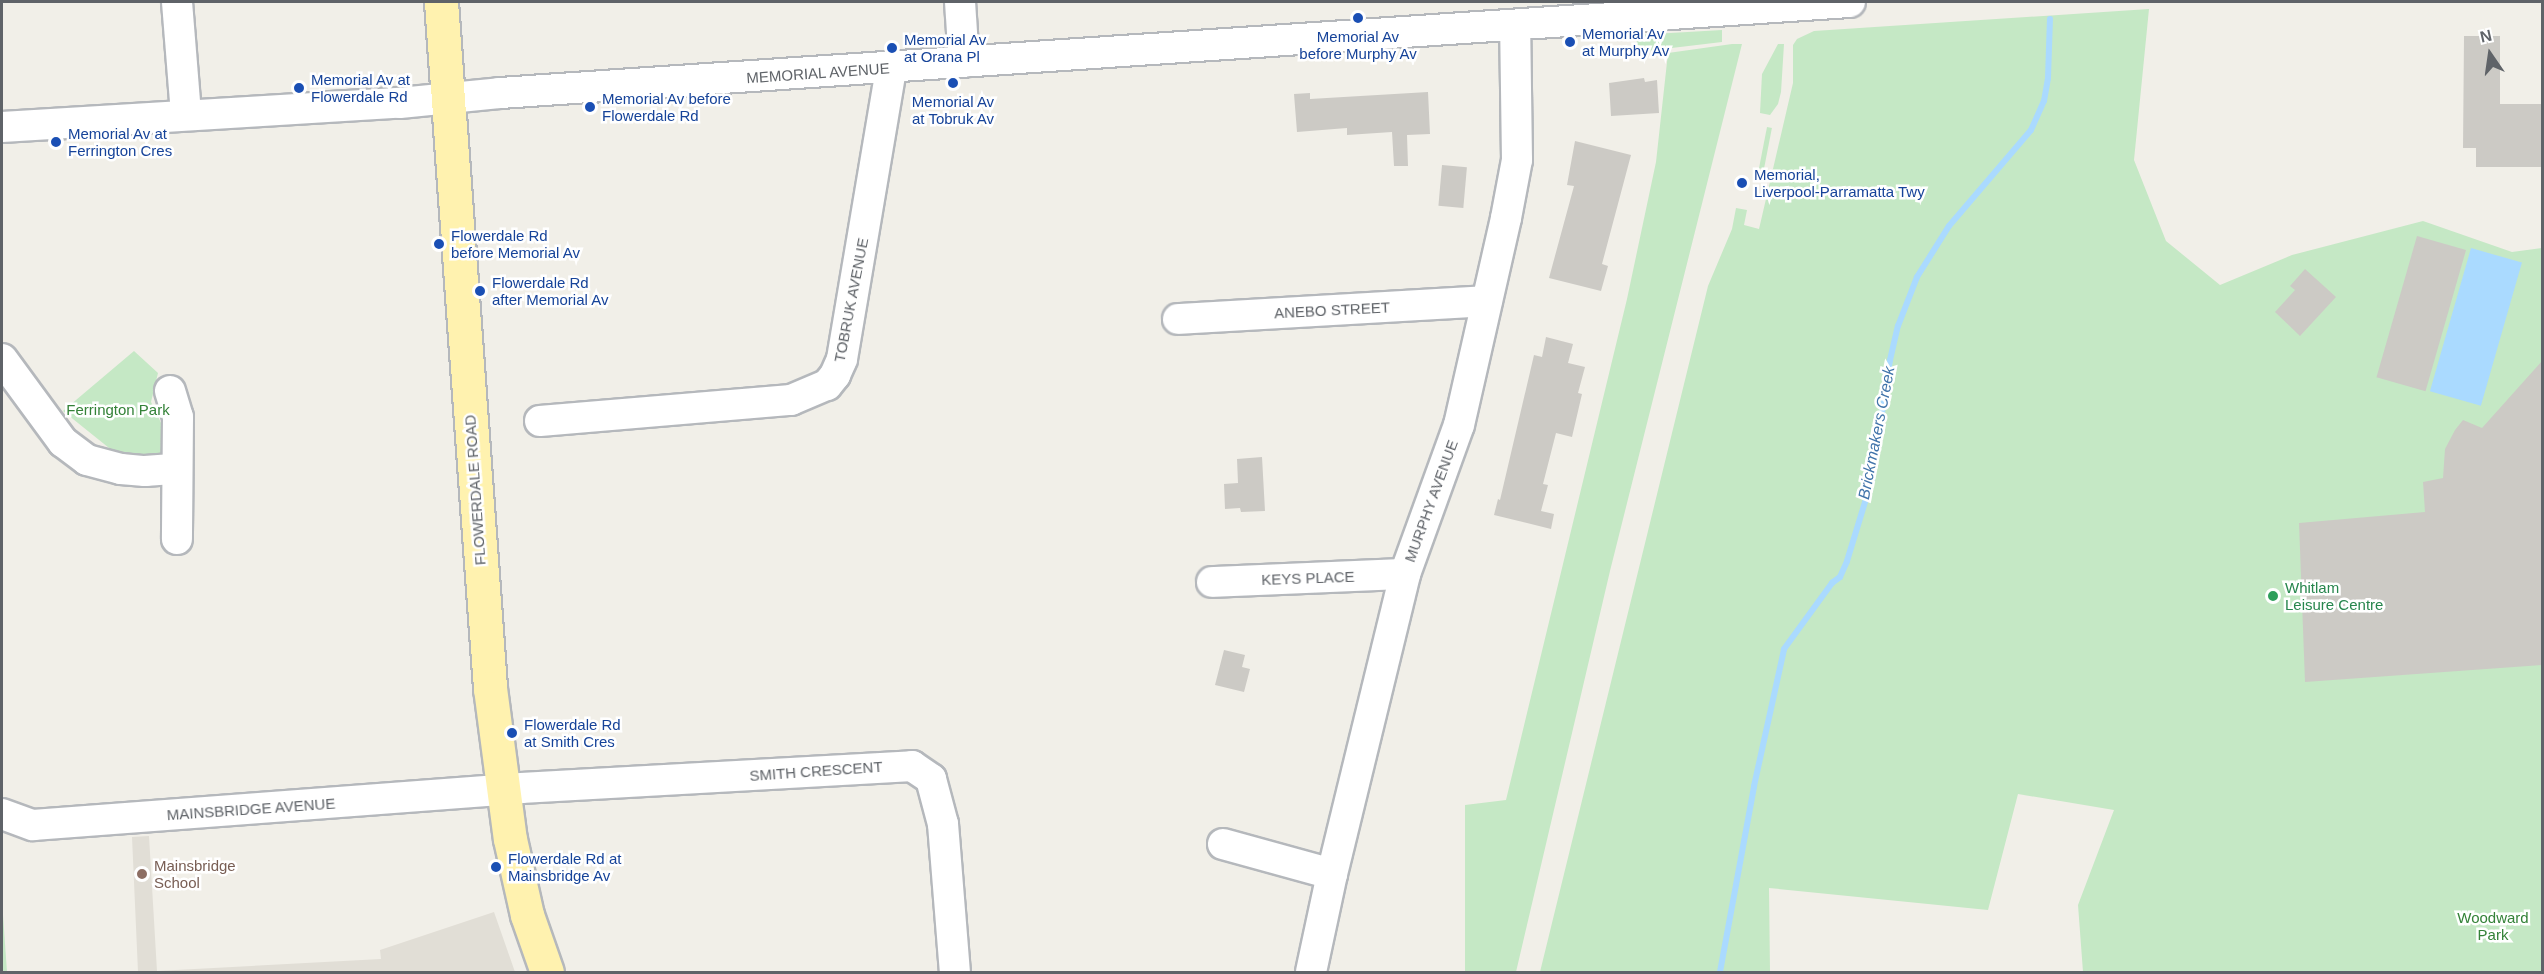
<!DOCTYPE html>
<html>
<head>
<meta charset="utf-8">
<style>
	body { margin:0 }
	#map { position:relative; width:2544px; height:974px; overflow:hidden; background:#f1efe8; font-family:Helvetica,sans-serif }
	div>[style] { position:absolute }
	.education>* { inset:0; background:#e1ded6 }
	.green>* { inset:0; background:#c5e8c5; transform-origin:0 0 }
	.water>* { inset:0; background:#aadaff; transform-origin:0 0 }
	.stream>* { height:6px; margin:-3px; padding:0 3px; transform-origin:3px; border-radius:3px; background:#aadaff }
	.building>* { inset:0; background:#cccac5; transform-origin:0 0 }
	.roads { filter:drop-shadow(2px 0 #b5b8bc) drop-shadow(-2px 0 #b5b8bc) drop-shadow(0 2px #b5b8bc) drop-shadow(0 -2px #b5b8bc) }
	.minor>* { height:30px; margin:-15px; padding:0 15px; transform-origin:15px; border-radius:15px; background:#fff }
	.major>* { height:33px; margin:-16.5px; padding:0 16.5px; transform-origin:16.5px; border-radius:16.5px; background:#fff2af }
	.dots>* { width:16px; height:16px; translate:-50% -50%; box-sizing:border-box; border:3px solid #fff; border-radius:50% }
	span { translate:-50% -50%; white-space:nowrap; text-align:center; line-height:1.15; -webkit-text-stroke:5px #fff; paint-order:stroke }
	.transit-label { font-size:15px; color:#164399 }
	.left { translate:0 -50%; text-align:left }
	.street-label { font-size:15px; color:#5f6368 }
	.park-label { font-size:15px; color:#348238 }
	.leisure-label { font-size:15px; color:#27864d }
	.education-label { font-size:15px; color:#785e54 }
	.water-label { font-size:16px; color:#4174aa; font-style:italic }
	.frame { position:absolute; inset:0; border:3px solid #5f6368; pointer-events:none }
	.north { position:absolute; left:2460px; top:24px; width:60px; height:60px; -webkit-text-stroke:4px #fff; paint-order:stroke; rotate:347deg; font-size:16px; font-weight:700; line-height:24px; text-align:center; color:#5f6368 }
	.north::after { content:''; display:block; margin:auto; width:21px; height:27px; background:#5f6368; clip-path:polygon(50% 0,100% 100%,50% 72%,0 100%) }
</style>
</head>
<body>
<div id="map">
	<div class="education">
		<i style="clip-path:polygon(149px 836px,157px 971px,381px 959px,380px 950px,494px 912px,515px 972px,138px 972px,132px 837px)"></i>
	</div>
	<div class="green">
		<i style="clip-path:polygon(2149px 9px,2134px 160px,2166px 241px,2220px 285px,2292px 255px,2423px 221px,2512px 252px,2542px 248px,2542px 972px,2083px 972px,2078px 905px,2114px 810px,2018px 794px,1988px 910px,1769px 888px,1770px 972px,1540px 972px,1708px 286px,1732px 229px,1736px 208px,1747px 210px,1744px 225px,1759px 229px,1793px 83px,1793px 45px,1797px 39px,1814px 31px)"></i>
		<i style="clip-path:polygon(1722px 30px,1722px 42px,1638px 52px,1636px 35px)"></i>
		<i style="clip-path:polygon(1732px 44px,1742px 44px,1610px 571px,1516px 972px,1465px 972px,1465px 805px,1506px 800px,1627px 299px,1656px 162px,1668px 53px)"></i>
		<i style="clip-path:polygon(1778px 44px,1784px 44px,1781px 92px,1778px 104px,1770px 115px,1760px 113px,1762px 74px)"></i>
		<i style="left:1767px;top:127px;width:5px;height:42px;rotate:11deg"></i>
		<i style="clip-path:polygon(134px 351px,158px 373px,151px 402px,164px 429px,161px 453px,124px 460px,63px 411px)"></i>
		<i style="clip-path:polygon(2px 901px,7px 972px,2px 972px)"></i>
	</div>
	<div class="water">
		<i style="left:2471px;top:248px;width:53px;height:149px;rotate:16deg"></i>
	</div>
	<div class="stream">
		<i style="left:1720px;top:972px;width:189px;rotate:-79.6deg"></i>
		<i style="left:1754px;top:786px;width:140px;rotate:-77.6deg"></i>
		<i style="left:1784px;top:649px;width:82px;rotate:-54deg"></i>
		<i style="left:1832px;top:583px;width:10px;rotate:-37deg"></i>
		<i style="left:1840px;top:577px;width:17px;rotate:-66deg"></i>
		<i style="left:1847px;top:561px;width:86px;rotate:-73deg"></i>
		<i style="left:1872px;top:479px;width:120px;rotate:-81.4deg"></i>
		<i style="left:1890px;top:360px;width:35px;rotate:-77deg"></i>
		<i style="left:1898px;top:326px;width:53px;rotate:-68.8deg"></i>
		<i style="left:1917px;top:277px;width:60px;rotate:-57.9deg"></i>
		<i style="left:1949px;top:226px;width:126px;rotate:-49.5deg"></i>
		<i style="left:2031px;top:130px;width:32px;rotate:-66deg"></i>
		<i style="left:2044px;top:101px;width:23px;rotate:-80deg"></i>
		<i style="left:2048px;top:78px;width:59px;rotate:-88.1deg"></i>
	</div>
	<div class="building">
		<i style="clip-path:polygon(2464px 36px,2500px 36px,2500px 104px,2542px 104px,2541px 167px,2476px 167px,2476px 148px,2463px 148px)"></i>
		<i style="clip-path:polygon(1644px 78px,1645px 82px,1657px 80px,1659px 113px,1611px 116px,1609px 83px)"></i>
		<i style="clip-path:polygon(1428px 92px,1430px 134px,1407px 135px,1408px 166px,1394px 166px,1392px 132px,1347px 135px,1347px 128px,1297px 132px,1294px 94px,1310px 93px,1310px 99px)"></i>
		<i style="clip-path:polygon(1575px 141px,1631px 155px,1602px 264px,1608px 266px,1601px 291px,1549px 278px,1574px 186px,1567px 185px)"></i>
		<i style="left:1442px;top:165px;width:25px;height:41px;rotate:5deg"></i>
		<i style="left:2417px;top:236px;width:51px;height:147px;rotate:16deg"></i>
		<i style="clip-path:polygon(2305px 269px,2336px 297px,2300px 336px,2275px 312px,2295px 290px,2290px 286px)"></i>
		<i style="clip-path:polygon(1546px 337px,1573px 344px,1568px 363px,1585px 367px,1578px 393px,1582px 394px,1572px 437px,1556px 433px,1543px 484px,1548px 485px,1541px 511px,1554px 514px,1551px 529px,1494px 515px,1498px 499px,1500px 500px,1534px 355px,1542px 357px)"></i>
		<i style="clip-path:polygon(2542px 361px,2542px 665px,2305px 682px,2299px 523px,2425px 512px,2423px 482px,2443px 478px,2445px 449px,2455px 430px,2463px 420px,2482px 428px)"></i>
		<i style="clip-path:polygon(1262px 457px,1265px 511px,1241px 512px,1240px 508px,1225px 509px,1224px 484px,1238px 483px,1237px 459px)"></i>
		<i style="clip-path:polygon(1224px 650px,1245px 655px,1242px 667px,1250px 669px,1244px 692px,1215px 685px)"></i>
	</div>
	<div class="roads">
		<div class="minor">
			<i style="left:177px;top:2px;width:113px;rotate:85.4deg"></i>
			<i style="left:960px;top:2px;width:60px;rotate:86.2deg"></i>
			<i style="left:2px;top:127px;width:399px;rotate:-3.5deg"></i>
			<i style="left:400px;top:103px;width:100px;rotate:-5.7deg"></i>
			<i style="left:500px;top:93px;width:1353px;rotate:-3.86deg"></i>
			<i style="left:1178px;top:319px;width:309px;rotate:-3.3deg"></i>
			<i style="left:2px;top:359px;width:103px;rotate:53.7deg"></i>
			<i style="left:63px;top:442px;width:30px;rotate:37deg"></i>
			<i style="left:87px;top:460px;width:35px;rotate:15deg"></i>
			<i style="left:121px;top:469px;width:24px;rotate:5deg"></i>
			<i style="left:145px;top:471px;width:31px;rotate:-4deg"></i>
			<i style="left:170px;top:391px;width:27px;rotate:73deg"></i>
			<i style="left:178px;top:417px;width:122px;rotate:90.5deg"></i>
			<i style="left:540px;top:421px;width:252px;rotate:-4.8deg"></i>
			<i style="left:791px;top:400px;width:39px;rotate:-23deg"></i>
			<i style="left:827px;top:385px;width:13px;rotate:-51deg"></i>
			<i style="left:835px;top:375px;width:17px;rotate:-66deg"></i>
			<i style="left:842px;top:359px;width:295px;rotate:-80.4deg"></i>
			<i style="left:1212px;top:582px;width:193px;rotate:-2.4deg"></i>
			<i style="left:2px;top:814px;width:33px;rotate:20deg"></i>
			<i style="left:33px;top:825px;width:489px;rotate:-4.3deg"></i>
			<i style="left:521px;top:788px;width:392px;rotate:-3.2deg"></i>
			<i style="left:912px;top:766px;width:23px;rotate:34deg"></i>
			<i style="left:931px;top:779px;width:47px;rotate:75.1deg"></i>
			<i style="left:943px;top:824px;width:148px;rotate:85.4deg"></i>
			<i style="left:1223px;top:844px;width:113px;rotate:15.4deg"></i>
			<i style="left:1311px;top:972px;width:100px;rotate:-77.9deg"></i>
			<i style="left:1332px;top:874px;width:309px;rotate:-76.3deg"></i>
			<i style="left:1405px;top:574px;width:158px;rotate:-70.1deg"></i>
			<i style="left:1459px;top:425px;width:212px;rotate:-77.2deg"></i>
			<i style="left:1506px;top:218px;width:59px;rotate:-79.3deg"></i>
			<i style="left:1517px;top:160px;width:135px;rotate:-90.8deg"></i>
		</div>
		<div class="major">
			<i style="left:441px;top:2px;width:688px;rotate:85.91deg"></i>
			<i style="left:490px;top:688px;width:152px;rotate:82.5deg"></i>
			<i style="left:510px;top:839px;width:78px;rotate:77.4deg"></i>
			<i style="left:527px;top:915px;width:60px;rotate:70.7deg"></i>
		</div>
	</div>
	<div class="dots">
		<i style="left:1358px;top:18px;background:#1a4fb4"></i>
		<i style="left:1570px;top:42px;background:#1a4fb4"></i>
		<i style="left:892px;top:48px;background:#1a4fb4"></i>
		<i style="left:953px;top:83px;background:#1a4fb4"></i>
		<i style="left:299px;top:88px;background:#1a4fb4"></i>
		<i style="left:590px;top:107px;background:#1a4fb4"></i>
		<i style="left:56px;top:142px;background:#1a4fb4"></i>
		<i style="left:1742px;top:183px;background:#1a4fb4"></i>
		<i style="left:439px;top:244px;background:#1a4fb4"></i>
		<i style="left:480px;top:291px;background:#1a4fb4"></i>
		<i style="left:2273px;top:596px;background:#2e9e5b"></i>
		<i style="left:512px;top:733px;background:#1a4fb4"></i>
		<i style="left:496px;top:867px;background:#1a4fb4"></i>
		<i style="left:142px;top:874px;background:#8d6e63"></i>
	</div>
	<div class="transit-label">
		<span class="left" style="left:1582px;top:42px">Memorial Av<br>at Murphy Av</span>
		<span style="left:1358px;top:45px">Memorial Av<br>before Murphy Av</span>
		<span class="left" style="left:904px;top:48px">Memorial Av<br>at Orana Pl</span>
		<span class="left" style="left:311px;top:88px">Memorial Av at<br>Flowerdale Rd</span>
		<span class="left" style="left:602px;top:107px">Memorial Av before<br>Flowerdale Rd</span>
		<span style="left:953px;top:110px">Memorial Av<br>at Tobruk Av</span>
		<span class="left" style="left:68px;top:142px">Memorial Av at<br>Ferrington Cres</span>
		<span class="left" style="left:1754px;top:183px">Memorial,<br>Liverpool-Parramatta Twy</span>
		<span class="left" style="left:451px;top:244px">Flowerdale Rd<br>before Memorial Av</span>
		<span class="left" style="left:492px;top:291px">Flowerdale Rd<br>after Memorial Av</span>
		<span class="left" style="left:524px;top:733px">Flowerdale Rd<br>at Smith Cres</span>
		<span class="left" style="left:508px;top:867px">Flowerdale Rd at<br>Mainsbridge Av</span>
	</div>
	<div class="street-label">
		<span style="left:818px;top:73px;rotate:-4deg">MEMORIAL AVENUE</span>
		<span style="left:851px;top:300px;rotate:-79deg">TOBRUK AVENUE</span>
		<span style="left:1332px;top:310px;rotate:-3deg">ANEBO STREET</span>
		<span style="left:475px;top:490px;rotate:-94deg">FLOWERDALE ROAD</span>
		<span style="left:1431px;top:501px;rotate:-70deg">MURPHY AVENUE</span>
		<span style="left:1308px;top:578px;rotate:-2deg">KEYS PLACE</span>
		<span style="left:816px;top:771px;rotate:-4deg">SMITH CRESCENT</span>
		<span style="left:251px;top:809px;rotate:-4deg">MAINSBRIDGE AVENUE</span>
	</div>
	<div class="park-label">
		<span style="left:118px;top:410px">Ferrington Park</span>
		<span style="left:2493px;top:926px">Woodward<br>Park</span>
	</div>
	<div class="leisure-label">
		<span class="left" style="left:2285px;top:596px">Whitlam<br>Leisure Centre</span>
	</div>
	<div class="education-label">
		<span class="left" style="left:154px;top:874px">Mainsbridge<br>School</span>
	</div>
	<div class="water-label">
		<span style="left:1877px;top:433px;rotate:-79deg">Brickmakers Creek</span>
	</div>
	<div class="frame"></div>
	<div class="north">N</div>
</div>
</body>
</html>
